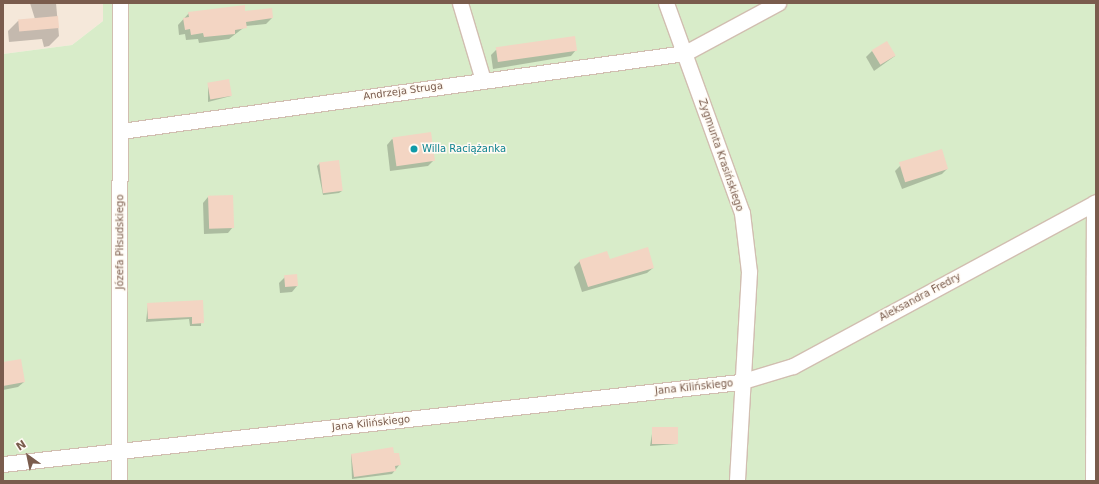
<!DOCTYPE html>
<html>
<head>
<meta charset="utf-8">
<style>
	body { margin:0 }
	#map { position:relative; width:1099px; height:484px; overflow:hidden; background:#fdf6ec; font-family:"DejaVu Sans",sans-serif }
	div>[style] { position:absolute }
	.residential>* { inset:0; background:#f5e8da }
	.green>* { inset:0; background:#d8ecc9 }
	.shadow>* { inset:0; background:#0003 }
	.building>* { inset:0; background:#f3d5c3; transform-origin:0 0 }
	.roads { filter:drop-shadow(1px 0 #d1beb0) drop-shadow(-1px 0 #d1beb0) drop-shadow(0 1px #d1beb0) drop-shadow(0 -1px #d1beb0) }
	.minor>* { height:15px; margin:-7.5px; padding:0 7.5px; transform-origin:7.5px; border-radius:7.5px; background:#fff }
	.dots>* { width:11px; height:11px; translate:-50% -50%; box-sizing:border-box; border:2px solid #fffaf3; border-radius:50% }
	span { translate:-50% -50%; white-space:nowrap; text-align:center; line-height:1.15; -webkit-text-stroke:3px #fffaf3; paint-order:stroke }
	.street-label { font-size:10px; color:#7a5c4d }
	.culture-label { font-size:10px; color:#0d838f }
	.left { translate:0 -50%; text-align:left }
	.frame { position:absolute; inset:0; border:4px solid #7a5c4d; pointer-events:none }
	.north { position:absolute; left:8px; top:436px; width:40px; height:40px; -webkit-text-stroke:3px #fffaf3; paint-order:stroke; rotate:327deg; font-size:11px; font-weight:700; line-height:16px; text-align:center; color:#7a5c4d }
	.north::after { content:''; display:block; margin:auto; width:14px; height:18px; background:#7a5c4d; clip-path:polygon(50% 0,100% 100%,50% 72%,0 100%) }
</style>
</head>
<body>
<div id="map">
	<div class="residential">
		<i style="clip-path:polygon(3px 3px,103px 3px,103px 21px,72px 45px,3px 54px)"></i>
	</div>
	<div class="green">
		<i style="clip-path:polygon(103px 3px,1096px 3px,1096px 481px,3px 481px,3px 54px,72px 45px,103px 21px)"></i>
	</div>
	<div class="shadow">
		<i style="clip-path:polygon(30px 3px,56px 3px,59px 36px,49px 46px,44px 47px,42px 39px,9px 42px,8px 31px,18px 21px,35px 19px)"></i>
		<i style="clip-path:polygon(244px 12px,272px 18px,266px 24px,246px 26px,229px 39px,199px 43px,198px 39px,186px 40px,185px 34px,179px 35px,178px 25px,189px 13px)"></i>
		<i style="clip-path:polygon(574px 38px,576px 50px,571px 56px,493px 69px,491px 55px,496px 50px)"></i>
		<i style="clip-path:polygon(872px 51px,895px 56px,874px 71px,866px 57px)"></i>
		<i style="clip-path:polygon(208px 84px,231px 96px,208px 102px)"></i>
		<i style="clip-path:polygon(392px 139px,434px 160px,428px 166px,390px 171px,387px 145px)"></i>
		<i style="clip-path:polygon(320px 163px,342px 191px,339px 193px,323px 195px,317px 166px)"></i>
		<i style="clip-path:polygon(901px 165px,947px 169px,942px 174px,902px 189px,895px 171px)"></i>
		<i style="clip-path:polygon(208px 197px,233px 227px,228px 233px,204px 234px,203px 203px)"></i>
		<i style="clip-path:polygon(609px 260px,653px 268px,647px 273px,582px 292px,574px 267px,580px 261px)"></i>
		<i style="clip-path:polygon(285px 277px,297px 286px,292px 292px,280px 293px,279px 283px)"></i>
		<i style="clip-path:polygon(202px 301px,201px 326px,190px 326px,189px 319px,146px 322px,148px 304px)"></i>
		<i style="clip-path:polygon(3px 363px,24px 382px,18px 387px,3px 390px)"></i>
		<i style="clip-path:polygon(653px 428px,677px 444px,650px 446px)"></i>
		<i style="clip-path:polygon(351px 454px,393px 454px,400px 464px,392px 474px,352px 479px)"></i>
	</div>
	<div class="building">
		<i style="clip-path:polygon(245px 5px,245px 11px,272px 8px,273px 18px,246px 22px,247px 28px,235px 30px,235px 34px,204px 37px,203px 33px,191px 35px,190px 29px,185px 30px,183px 18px,189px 17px,188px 12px)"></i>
		<i style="left:58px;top:16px;width:12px;height:40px;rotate:85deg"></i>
		<i style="left:575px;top:36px;width:15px;height:80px;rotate:82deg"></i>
		<i style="left:887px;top:41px;width:17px;height:18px;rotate:59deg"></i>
		<i style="left:229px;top:79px;width:17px;height:22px;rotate:80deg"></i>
		<i style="left:431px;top:132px;width:29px;height:39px;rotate:82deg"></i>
		<i style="left:942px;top:149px;width:21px;height:45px;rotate:73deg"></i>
		<i style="left:339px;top:160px;width:31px;height:20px;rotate:83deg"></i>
		<i style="left:233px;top:195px;width:33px;height:25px;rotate:88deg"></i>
		<i style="clip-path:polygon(648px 247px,654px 268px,588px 287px,579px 260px,607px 251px,610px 259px)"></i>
		<i style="left:297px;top:274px;width:12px;height:13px;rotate:85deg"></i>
		<i style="clip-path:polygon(203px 300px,204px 323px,192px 324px,192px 317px,148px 319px,147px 303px)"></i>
		<i style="clip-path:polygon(21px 359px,25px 382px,3px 386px,3px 362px)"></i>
		<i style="left:652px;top:427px;width:26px;height:17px"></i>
		<i style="clip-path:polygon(393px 447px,394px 453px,399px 453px,401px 465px,395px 466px,396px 471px,354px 477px,351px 454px)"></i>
	</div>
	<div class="roads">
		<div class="minor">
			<i style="left:460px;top:3px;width:80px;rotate:73.4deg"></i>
			<i style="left:666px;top:3px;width:223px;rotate:70.1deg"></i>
			<i style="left:742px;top:213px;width:59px;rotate:83.2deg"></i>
			<i style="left:749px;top:272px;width:209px;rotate:93.3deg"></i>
			<i style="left:121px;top:131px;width:569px;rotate:-7.87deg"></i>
			<i style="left:685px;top:53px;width:106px;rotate:-28.3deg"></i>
			<i style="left:3px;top:464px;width:742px;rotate:-6.35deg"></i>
			<i style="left:740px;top:382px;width:55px;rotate:-16.8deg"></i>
			<i style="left:793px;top:366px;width:345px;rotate:-28.4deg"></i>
			<i style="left:119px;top:481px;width:478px;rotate:-89.9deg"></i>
			<i style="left:1093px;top:481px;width:278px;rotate:-89.8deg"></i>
		</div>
	</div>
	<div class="dots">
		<i style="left:414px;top:149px;background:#0f9aa8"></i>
	</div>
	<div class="street-label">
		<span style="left:403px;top:91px;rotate:-8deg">Andrzeja Struga</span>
		<span style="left:721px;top:155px;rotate:71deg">Zygmunta Krasińskiego</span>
		<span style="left:120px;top:242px;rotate:-90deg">Józefa Piłsudskiego</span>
		<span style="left:920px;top:297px;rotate:-28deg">Aleksandra Fredry</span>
		<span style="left:694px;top:387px;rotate:-6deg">Jana Kilińskiego</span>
		<span style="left:371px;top:423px;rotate:-6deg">Jana Kilińskiego</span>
	</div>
	<div class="culture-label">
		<span class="left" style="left:422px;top:149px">Willa Raciążanka</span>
	</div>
	<div class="frame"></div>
	<div class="north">N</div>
</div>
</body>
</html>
